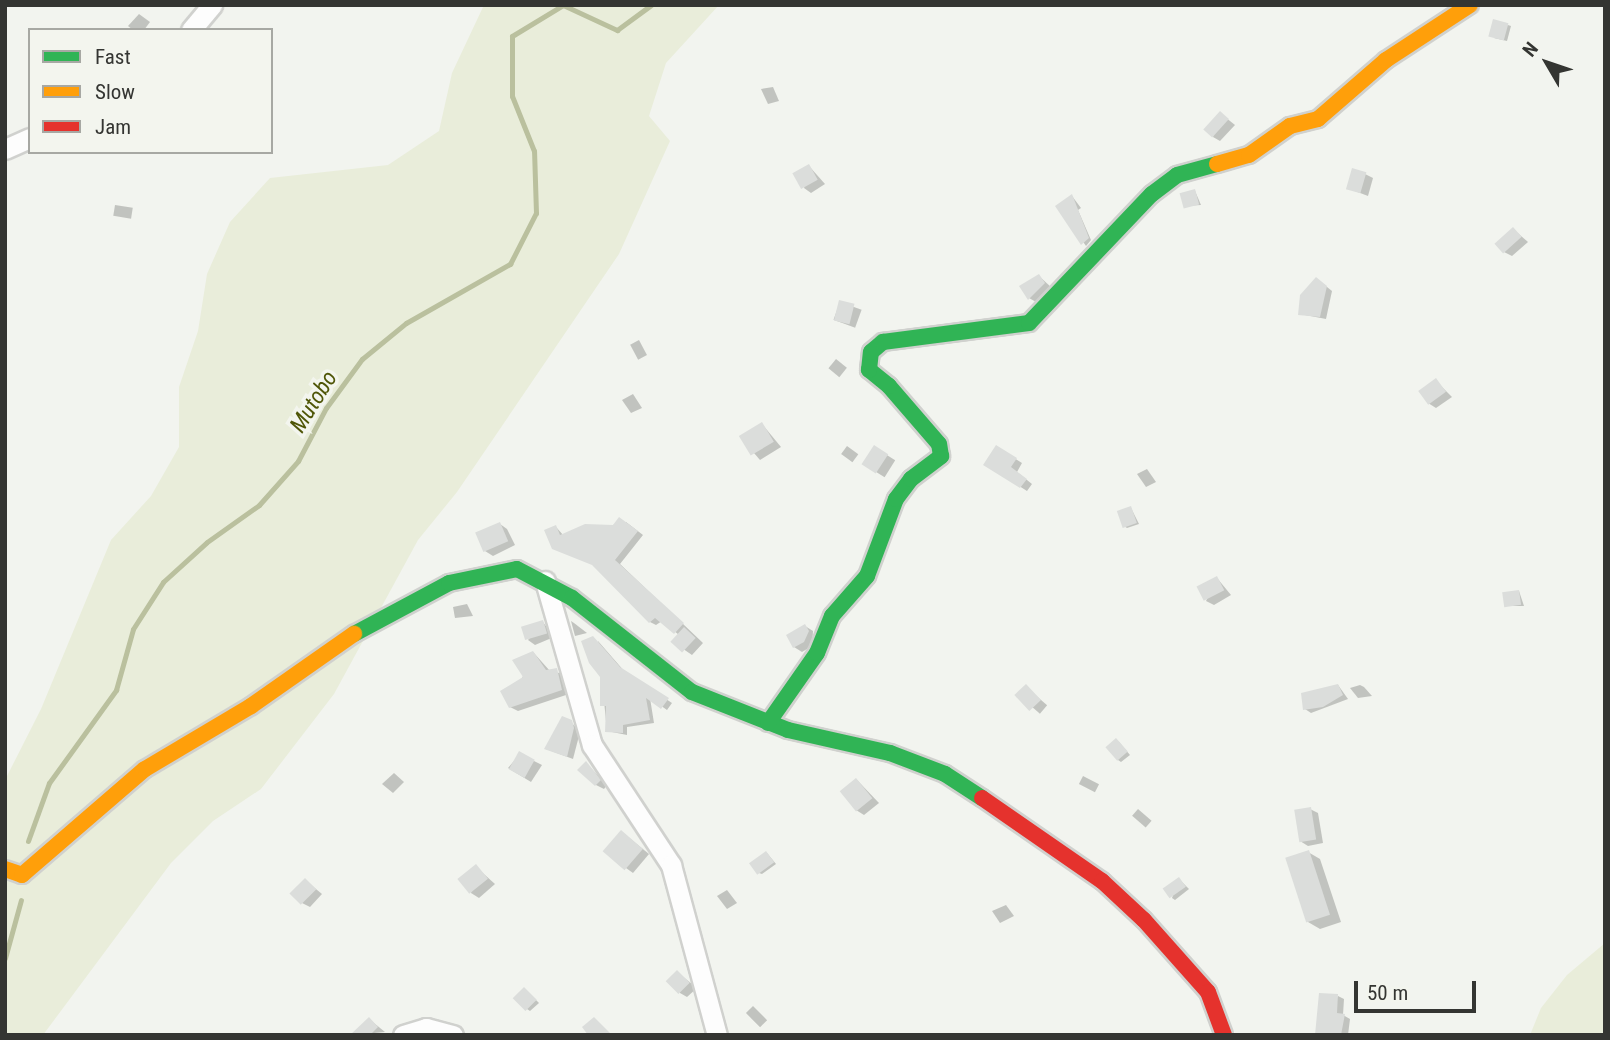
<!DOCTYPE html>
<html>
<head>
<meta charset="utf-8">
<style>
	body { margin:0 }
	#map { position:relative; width:1610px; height:1040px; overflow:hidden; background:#f2f4ef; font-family:"Roboto Condensed",sans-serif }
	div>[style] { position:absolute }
	.green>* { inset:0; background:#e9edda }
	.shadow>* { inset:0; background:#0003; transform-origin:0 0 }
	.stream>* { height:5px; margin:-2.5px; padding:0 2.5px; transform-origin:2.5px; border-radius:2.5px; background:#bac09e }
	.building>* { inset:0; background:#dbdddb; transform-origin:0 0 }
	.roads { filter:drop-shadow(2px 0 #d0d1ce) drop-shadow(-2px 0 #d0d1ce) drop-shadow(0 2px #d0d1ce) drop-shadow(0 -2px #d0d1ce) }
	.street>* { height:19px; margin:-9.5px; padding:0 9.5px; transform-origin:9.5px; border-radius:9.5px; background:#fdfdfd }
	.fast>* { height:16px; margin:-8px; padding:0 8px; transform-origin:8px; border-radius:8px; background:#30b455 }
	.slow>* { height:16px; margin:-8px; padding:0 8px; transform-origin:8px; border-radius:8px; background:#ff9f0a }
	.jam>* { height:16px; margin:-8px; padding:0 8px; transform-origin:8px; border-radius:8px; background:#e5322d }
	span { translate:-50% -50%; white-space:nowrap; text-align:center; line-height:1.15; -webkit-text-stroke:7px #f3f5ee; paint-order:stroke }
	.water-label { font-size:23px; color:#4f5608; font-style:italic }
	.frame { position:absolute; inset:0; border:7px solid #343532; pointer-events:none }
	.legend { position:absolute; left:28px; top:28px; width:245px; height:126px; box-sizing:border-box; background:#f3f5ee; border:2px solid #a7a8a3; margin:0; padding:9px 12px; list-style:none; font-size:21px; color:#343532 }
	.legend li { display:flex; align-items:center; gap:14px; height:35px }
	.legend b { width:35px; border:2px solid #a7a8a3 }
	.north { position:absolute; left:1512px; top:28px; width:70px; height:70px; -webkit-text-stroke:5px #f3f5ee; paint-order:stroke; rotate:309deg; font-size:19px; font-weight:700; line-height:28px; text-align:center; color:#343532 }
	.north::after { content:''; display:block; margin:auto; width:24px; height:32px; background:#343532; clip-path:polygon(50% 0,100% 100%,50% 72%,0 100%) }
	.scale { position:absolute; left:1354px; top:981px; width:122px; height:32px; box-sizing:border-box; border:4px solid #343532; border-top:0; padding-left:9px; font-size:21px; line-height:24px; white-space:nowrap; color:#343532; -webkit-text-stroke:5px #f3f5ee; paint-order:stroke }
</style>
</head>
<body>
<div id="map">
	<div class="green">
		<i style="clip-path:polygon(484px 5px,719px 5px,666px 63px,649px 116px,670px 141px,619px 254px,457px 492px,418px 540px,334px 694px,261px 789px,213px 821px,171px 863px,43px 1035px,5px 1035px,5px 780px,41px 709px,111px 540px,151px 496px,179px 447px,179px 387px,198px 331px,207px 274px,230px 222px,270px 178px,388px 165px,439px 131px,452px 73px)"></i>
		<i style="clip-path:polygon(1605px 943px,1605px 1035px,1530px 1035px,1541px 1008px,1567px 975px)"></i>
	</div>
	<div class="shadow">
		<i style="clip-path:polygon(139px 14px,150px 22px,144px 30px,133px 30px,128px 26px)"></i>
		<i style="clip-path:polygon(1495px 21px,1511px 26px,1507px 41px,1494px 38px)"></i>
		<i style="clip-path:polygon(773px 87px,779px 101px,768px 104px,761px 89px)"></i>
		<i style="clip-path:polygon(1220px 113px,1235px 125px,1220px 141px,1213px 137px)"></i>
		<i style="clip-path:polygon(809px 166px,825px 184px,811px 193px,804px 188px)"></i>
		<i style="clip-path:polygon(1365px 174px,1373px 178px,1368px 196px,1347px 188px)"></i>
		<i style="clip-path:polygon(1195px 191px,1201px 205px,1184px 206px)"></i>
		<i style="clip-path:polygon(1072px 196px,1081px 208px,1078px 210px,1091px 240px,1086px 246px,1058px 206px)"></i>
		<i style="left:115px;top:205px;width:18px;height:11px;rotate:9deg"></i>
		<i style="clip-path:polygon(1513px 229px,1528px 242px,1512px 256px,1504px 252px)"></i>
		<i style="clip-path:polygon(1039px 276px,1052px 288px,1036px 302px,1029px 298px)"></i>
		<i style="clip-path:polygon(1317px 279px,1332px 291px,1326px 319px,1300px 314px)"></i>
		<i style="left:840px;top:302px;width:23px;height:19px;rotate:20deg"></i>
		<i style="left:639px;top:340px;width:17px;height:10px;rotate:62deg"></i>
		<i style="left:836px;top:359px;width:14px;height:12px;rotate:39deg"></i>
		<i style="clip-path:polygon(1436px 381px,1452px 397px,1436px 408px,1428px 403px)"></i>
		<i style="clip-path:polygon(633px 394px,642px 408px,631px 413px,622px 400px)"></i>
		<i style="clip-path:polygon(762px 424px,781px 447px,760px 460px,741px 438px)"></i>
		<i style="left:847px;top:446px;width:14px;height:10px;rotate:36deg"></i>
		<i style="left:874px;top:447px;width:25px;height:20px;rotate:32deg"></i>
		<i style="clip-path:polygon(997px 447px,1022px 463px,1017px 472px,1032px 484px,1027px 491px,986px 465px)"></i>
		<i style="clip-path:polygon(1147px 469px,1156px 482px,1146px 487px,1137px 474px)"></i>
		<i style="clip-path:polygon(1131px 508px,1139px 524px,1127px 528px,1124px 526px)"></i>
		<i style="clip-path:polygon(626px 522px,643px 535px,620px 564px,703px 643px,692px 655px,673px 642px,679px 635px,662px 621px,656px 625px,650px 622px,595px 565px,561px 551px,556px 527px,564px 536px)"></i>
		<i style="clip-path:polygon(500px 524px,507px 529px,515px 545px,493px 556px,485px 551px)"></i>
		<i style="clip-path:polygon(1217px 578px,1231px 595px,1214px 605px,1206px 601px)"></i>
		<i style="clip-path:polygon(1519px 591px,1524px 606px,1506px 606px)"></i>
		<i style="clip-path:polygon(467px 604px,473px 616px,455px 618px,453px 607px)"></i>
		<i style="clip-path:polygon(571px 621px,574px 623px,587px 633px,575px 636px)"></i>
		<i style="clip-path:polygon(543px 622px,554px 637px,535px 645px,528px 640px)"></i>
		<i style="clip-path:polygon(805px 626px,813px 631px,812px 646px,802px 652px,794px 647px)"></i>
		<i style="clip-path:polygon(598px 641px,625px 672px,672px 703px,667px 710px,650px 698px,654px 723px,627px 727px,627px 735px,607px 731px)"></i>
		<i style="clip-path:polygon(533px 652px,550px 671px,564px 674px,569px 694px,518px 711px,510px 707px)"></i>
		<i style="clip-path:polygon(1338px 685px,1348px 699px,1311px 713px,1305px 709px)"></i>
		<i style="clip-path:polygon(1360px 685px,1364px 687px,1372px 696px,1358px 698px,1350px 688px)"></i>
		<i style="left:1026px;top:687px;width:28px;height:11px;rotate:41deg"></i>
		<i style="clip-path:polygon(571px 722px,580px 732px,573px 759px,546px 749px)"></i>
		<i style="clip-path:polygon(1119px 742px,1130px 755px,1121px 762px,1118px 760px)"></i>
		<i style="clip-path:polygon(520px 754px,542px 765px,531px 782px,508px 768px)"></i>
		<i style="clip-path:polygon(586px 763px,607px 785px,604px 789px,596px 785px)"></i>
		<i style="clip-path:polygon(394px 773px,404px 782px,393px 793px,382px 784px)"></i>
		<i style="left:1083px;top:776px;width:18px;height:9px;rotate:27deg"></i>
		<i style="clip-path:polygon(857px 780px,879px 803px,864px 815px,856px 810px)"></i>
		<i style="left:1138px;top:809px;width:18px;height:9px;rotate:41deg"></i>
		<i style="clip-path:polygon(1310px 809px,1318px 813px,1323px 843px,1308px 846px,1300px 841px)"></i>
		<i style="clip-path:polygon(622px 832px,649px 854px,633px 873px,626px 868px)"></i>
		<i style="clip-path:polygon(1308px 852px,1320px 859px,1341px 922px,1320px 929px,1308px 922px)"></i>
		<i style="clip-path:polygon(767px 853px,776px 864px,762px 874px,759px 873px)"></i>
		<i style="clip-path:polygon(476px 867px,495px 884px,479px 898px,471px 893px)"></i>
		<i style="clip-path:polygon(1179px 879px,1189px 889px,1175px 900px,1172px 898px)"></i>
		<i style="clip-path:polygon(305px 880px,322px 894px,310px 907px,302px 903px)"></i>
		<i style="clip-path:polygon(727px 890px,737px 903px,727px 909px,717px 896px)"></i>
		<i style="clip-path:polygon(1006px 905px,1014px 916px,1000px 923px,992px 911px)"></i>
		<i style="clip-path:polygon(677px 972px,697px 988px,687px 997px,680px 993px)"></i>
		<i style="clip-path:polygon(527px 991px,539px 1003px,530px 1011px,527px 1009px)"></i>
		<i style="clip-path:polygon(1338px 996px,1344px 999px,1343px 1015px,1350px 1019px,1348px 1035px,1318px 1035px)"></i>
		<i style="left:753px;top:1006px;width:20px;height:10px;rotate:45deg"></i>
		<i style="clip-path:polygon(369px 1019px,385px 1032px,353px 1035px)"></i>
	</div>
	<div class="stream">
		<i style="left:563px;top:5px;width:60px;rotate:24.8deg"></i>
		<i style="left:617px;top:30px;width:42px;rotate:-36.3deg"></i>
		<i style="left:28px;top:841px;width:62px;rotate:-70.1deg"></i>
		<i style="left:49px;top:783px;width:115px;rotate:-54.2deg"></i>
		<i style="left:116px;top:690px;width:63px;rotate:-74.4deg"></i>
		<i style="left:133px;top:629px;width:56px;rotate:-57.4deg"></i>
		<i style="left:163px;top:582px;width:59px;rotate:-42.3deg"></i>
		<i style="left:207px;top:542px;width:64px;rotate:-35.4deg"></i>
		<i style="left:259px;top:505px;width:59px;rotate:-48.4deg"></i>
		<i style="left:298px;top:461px;width:60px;rotate:-62.2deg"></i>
		<i style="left:326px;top:408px;width:61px;rotate:-53.7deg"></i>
		<i style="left:362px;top:359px;width:57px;rotate:-39.3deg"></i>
		<i style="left:406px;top:323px;width:120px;rotate:-29.6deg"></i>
		<i style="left:510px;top:264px;width:57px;rotate:-63deg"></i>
		<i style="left:536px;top:213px;width:62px;rotate:-91.8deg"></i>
		<i style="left:534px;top:151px;width:59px;rotate:-111.8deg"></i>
		<i style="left:512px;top:96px;width:60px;rotate:-90deg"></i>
		<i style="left:512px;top:36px;width:60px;rotate:-31.3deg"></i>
		<i style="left:5px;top:958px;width:60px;rotate:-74.6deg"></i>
	</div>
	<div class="building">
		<i style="left:1493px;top:19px;width:16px;height:18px;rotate:15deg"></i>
		<i style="left:1220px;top:111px;width:12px;height:25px;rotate:42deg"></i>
		<i style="left:809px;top:164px;width:18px;height:19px;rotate:61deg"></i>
		<i style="left:1352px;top:168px;width:15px;height:22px;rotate:16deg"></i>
		<i style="left:1195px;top:189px;width:16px;height:16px;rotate:75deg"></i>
		<i style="clip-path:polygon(1072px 194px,1089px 238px,1081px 245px,1055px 206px)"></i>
		<i style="left:1513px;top:227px;width:13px;height:25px;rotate:48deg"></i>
		<i style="clip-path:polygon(1039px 274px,1045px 283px,1028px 300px,1019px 286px)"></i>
		<i style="clip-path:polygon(1316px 277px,1327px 286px,1320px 317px,1298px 315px,1300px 295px)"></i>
		<i style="left:839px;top:300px;width:16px;height:21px;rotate:14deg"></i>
		<i style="left:1436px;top:378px;width:17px;height:22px;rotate:54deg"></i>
		<i style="left:762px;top:422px;width:23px;height:27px;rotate:59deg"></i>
		<i style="left:874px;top:445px;width:17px;height:23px;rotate:33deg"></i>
		<i style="clip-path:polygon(996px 445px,1017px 458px,1011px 467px,1027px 479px,1020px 488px,983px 465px)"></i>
		<i style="left:1131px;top:506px;width:18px;height:15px;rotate:71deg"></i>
		<i style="clip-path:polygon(619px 517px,638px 531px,615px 560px,684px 623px,674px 634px,655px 618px,649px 623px,592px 565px,552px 549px,544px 530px,556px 525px,560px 535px,585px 524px,613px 525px)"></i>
		<i style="left:500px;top:522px;width:21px;height:27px;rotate:67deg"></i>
		<i style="left:1217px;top:576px;width:16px;height:23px;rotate:63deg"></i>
		<i style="left:1519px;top:590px;width:15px;height:17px;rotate:82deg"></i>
		<i style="left:543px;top:620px;width:14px;height:23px;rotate:73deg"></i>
		<i style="clip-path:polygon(805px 624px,809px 631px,804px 642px,793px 648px,786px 635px)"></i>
		<i style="left:684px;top:627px;width:16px;height:20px;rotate:43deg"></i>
		<i style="clip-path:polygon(593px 636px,620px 667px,669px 698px,661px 709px,646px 698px,650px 720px,623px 725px,623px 733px,605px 732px,606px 706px,600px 706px,600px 677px,589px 663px,581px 641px)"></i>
		<i style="clip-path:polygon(533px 651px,546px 670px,557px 668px,562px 690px,509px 708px,500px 691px,523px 677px,512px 660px)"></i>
		<i style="left:1026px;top:684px;width:22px;height:16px;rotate:47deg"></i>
		<i style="clip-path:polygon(1338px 684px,1343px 695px,1323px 707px,1303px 710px,1301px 693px)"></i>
		<i style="clip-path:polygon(562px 716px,572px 720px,574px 728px,567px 757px,544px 749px)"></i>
		<i style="left:1116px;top:738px;width:18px;height:14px;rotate:49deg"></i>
		<i style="left:519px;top:751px;width:18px;height:21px;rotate:29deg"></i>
		<i style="clip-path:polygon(586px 761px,601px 780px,595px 786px,577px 770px)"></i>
		<i style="left:856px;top:778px;width:26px;height:21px;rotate:51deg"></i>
		<i style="left:1311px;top:807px;width:33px;height:17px;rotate:81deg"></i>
		<i style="left:621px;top:830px;width:29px;height:28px;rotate:41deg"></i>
		<i style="left:1309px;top:850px;width:68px;height:25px;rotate:72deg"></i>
		<i style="left:766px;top:851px;width:14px;height:21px;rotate:54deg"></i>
		<i style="left:476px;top:864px;width:19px;height:24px;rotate:51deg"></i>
		<i style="left:1179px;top:877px;width:12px;height:20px;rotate:55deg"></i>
		<i style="left:305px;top:878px;width:16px;height:22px;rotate:45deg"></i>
		<i style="left:677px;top:970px;width:18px;height:16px;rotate:45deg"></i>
		<i style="left:524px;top:987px;width:18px;height:16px;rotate:45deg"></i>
		<i style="clip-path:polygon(1319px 993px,1338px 994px,1337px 1013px,1345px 1014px,1341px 1035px,1315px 1035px)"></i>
		<i style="clip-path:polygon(369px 1017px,378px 1027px,370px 1035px,350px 1035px)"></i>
		<i style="clip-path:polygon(594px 1017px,612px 1035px,588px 1035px,582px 1027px)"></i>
	</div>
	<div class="roads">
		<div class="street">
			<i style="left:191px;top:30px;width:33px;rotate:-50deg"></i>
			<i style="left:5px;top:149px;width:27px;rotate:-24deg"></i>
			<i style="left:545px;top:581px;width:171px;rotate:74deg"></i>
			<i style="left:592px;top:745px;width:144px;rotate:56.6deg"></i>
			<i style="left:671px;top:865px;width:176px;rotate:74.9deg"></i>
			<i style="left:403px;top:1035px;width:24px;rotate:-17deg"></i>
			<i style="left:426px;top:1028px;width:28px;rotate:15deg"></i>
		</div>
		<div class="fast">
			<i style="left:354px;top:634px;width:108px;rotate:-28.2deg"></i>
			<i style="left:449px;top:583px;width:69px;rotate:-11.6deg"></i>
			<i style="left:517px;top:569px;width:62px;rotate:27.8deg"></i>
			<i style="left:572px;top:598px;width:152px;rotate:38.1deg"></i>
			<i style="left:692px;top:692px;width:103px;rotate:21.6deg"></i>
			<i style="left:788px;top:730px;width:105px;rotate:12.7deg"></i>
			<i style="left:890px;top:753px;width:59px;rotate:20.9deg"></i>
			<i style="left:945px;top:774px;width:44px;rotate:33deg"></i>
			<i style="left:768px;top:723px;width:85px;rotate:-55deg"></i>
			<i style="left:817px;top:653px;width:40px;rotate:-68deg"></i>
			<i style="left:832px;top:616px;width:53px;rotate:-48.8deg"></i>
			<i style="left:867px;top:576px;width:82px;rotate:-69.4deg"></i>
			<i style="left:896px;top:499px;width:25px;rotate:-53deg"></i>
			<i style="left:911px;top:479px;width:38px;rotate:-37deg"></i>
			<i style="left:941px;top:456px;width:12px;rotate:-99deg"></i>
			<i style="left:939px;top:444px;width:77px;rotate:-130.8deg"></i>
			<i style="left:889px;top:386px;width:26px;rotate:-141deg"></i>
			<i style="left:869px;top:370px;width:18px;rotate:-84deg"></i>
			<i style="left:871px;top:352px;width:16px;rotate:-40deg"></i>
			<i style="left:883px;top:342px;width:147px;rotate:-7.4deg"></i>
			<i style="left:1029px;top:323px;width:178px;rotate:-46.4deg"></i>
			<i style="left:1152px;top:194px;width:31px;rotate:-37deg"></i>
			<i style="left:1177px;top:175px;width:41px;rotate:-15.4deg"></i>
		</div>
		<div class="slow">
			<i style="left:1217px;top:164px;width:33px;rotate:-16deg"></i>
			<i style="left:1249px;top:155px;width:50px;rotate:-35.3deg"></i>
			<i style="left:1290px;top:126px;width:29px;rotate:-14deg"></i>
			<i style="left:1318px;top:119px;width:90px;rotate:-40.9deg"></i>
			<i style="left:1386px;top:60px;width:100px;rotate:-33.2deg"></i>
			<i style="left:5px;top:869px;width:18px;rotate:19deg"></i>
			<i style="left:22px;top:875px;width:162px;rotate:-40.8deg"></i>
			<i style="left:145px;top:769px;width:123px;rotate:-30.7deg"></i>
			<i style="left:251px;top:706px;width:126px;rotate:-35deg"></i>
		</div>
		<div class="jam">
			<i style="left:982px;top:798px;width:146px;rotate:34.7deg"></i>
			<i style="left:1102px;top:881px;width:57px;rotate:42.9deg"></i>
			<i style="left:1144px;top:920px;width:96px;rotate:48.4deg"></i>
			<i style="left:1208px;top:992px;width:46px;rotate:69.6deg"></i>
		</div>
	</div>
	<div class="water-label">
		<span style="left:314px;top:402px;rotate:-58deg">Mutobo</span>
	</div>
	<div class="frame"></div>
	<ul class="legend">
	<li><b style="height:9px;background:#30b455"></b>Fast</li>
	<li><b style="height:9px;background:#ff9f0a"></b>Slow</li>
	<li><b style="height:9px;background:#e5322d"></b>Jam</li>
	</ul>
	<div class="north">N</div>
	<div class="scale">50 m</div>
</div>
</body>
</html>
